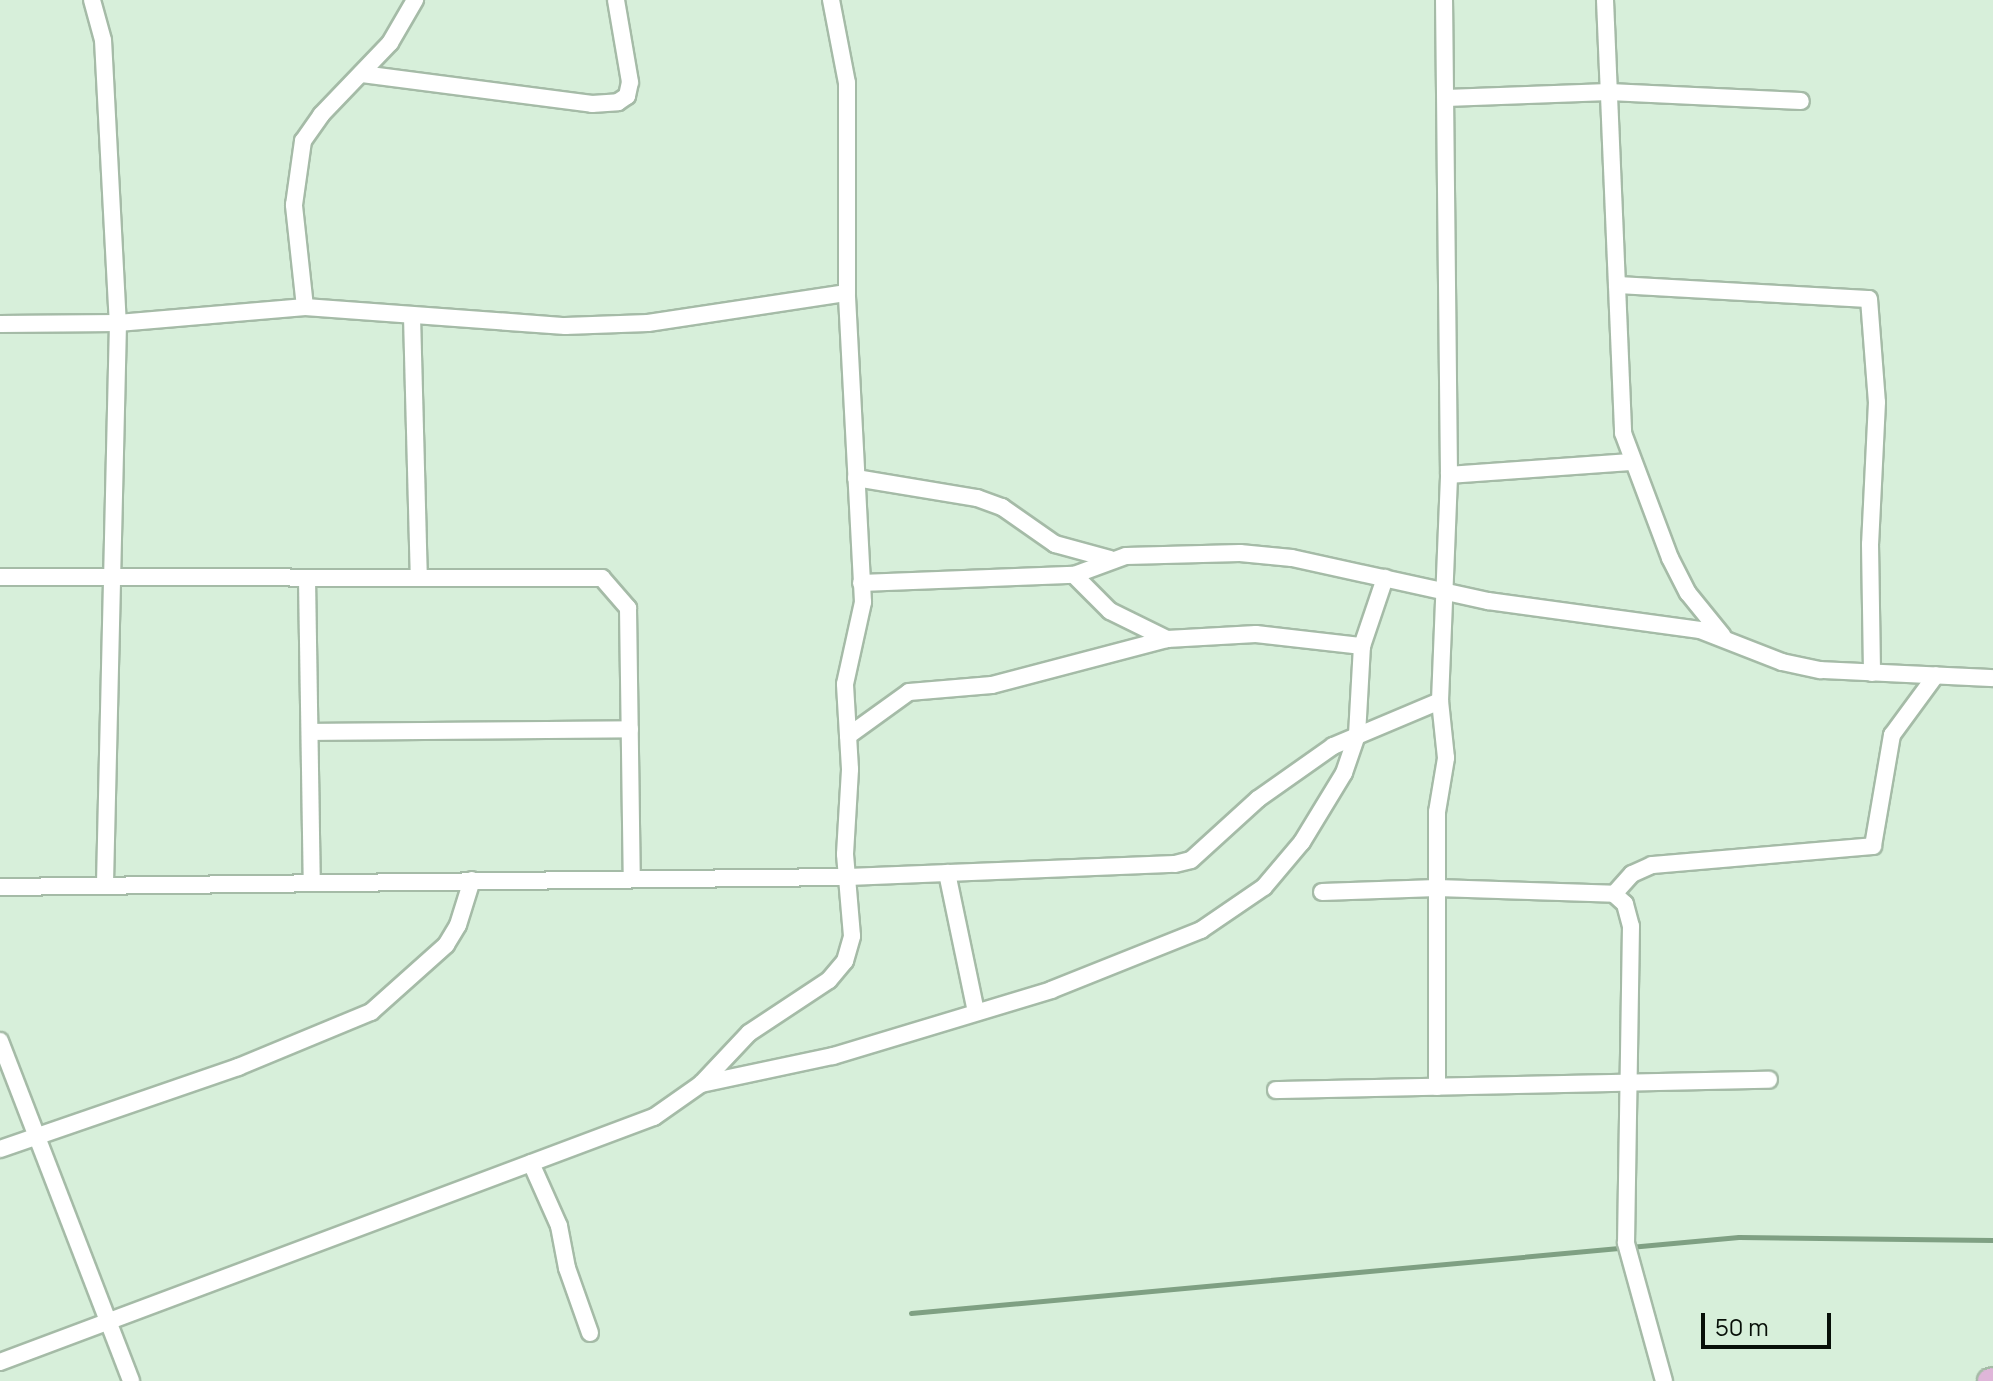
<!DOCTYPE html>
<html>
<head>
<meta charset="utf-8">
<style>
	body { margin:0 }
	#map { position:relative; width:1993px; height:1381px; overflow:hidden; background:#d7efda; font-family:Manrope,sans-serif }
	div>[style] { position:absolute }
	.stream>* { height:5px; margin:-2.5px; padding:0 2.5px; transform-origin:2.5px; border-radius:2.5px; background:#7fa083 }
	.roads { filter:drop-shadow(2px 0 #a5bba7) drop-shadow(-2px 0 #a5bba7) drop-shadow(0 2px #a5bba7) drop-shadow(0 -2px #a5bba7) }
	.street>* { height:16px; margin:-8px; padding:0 8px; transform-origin:8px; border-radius:8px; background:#fff }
	.primary>* { height:24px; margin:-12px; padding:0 12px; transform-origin:12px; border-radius:12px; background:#dfb6d9 }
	span { translate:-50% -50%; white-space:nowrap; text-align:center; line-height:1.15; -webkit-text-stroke:6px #d7efda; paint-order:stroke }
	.scale { position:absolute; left:1701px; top:1313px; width:130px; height:36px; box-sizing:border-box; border:4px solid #070f08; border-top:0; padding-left:10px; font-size:24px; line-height:28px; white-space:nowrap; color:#070f08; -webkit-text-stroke:6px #d7efda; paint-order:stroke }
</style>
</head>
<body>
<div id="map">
	<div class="stream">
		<i style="left:911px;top:1313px;width:831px;rotate:-5.24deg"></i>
		<i style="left:1739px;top:1237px;width:254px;rotate:0.7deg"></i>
	</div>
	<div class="roads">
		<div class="street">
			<i style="left:92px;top:0;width:41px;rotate:74.6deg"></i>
			<i style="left:103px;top:40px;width:283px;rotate:87deg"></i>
			<i style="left:118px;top:323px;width:561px;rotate:91.33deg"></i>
			<i style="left:1605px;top:0;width:433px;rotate:87.6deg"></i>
			<i style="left:1623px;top:433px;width:134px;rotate:69.4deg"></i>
			<i style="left:1670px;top:558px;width:39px;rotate:63deg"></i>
			<i style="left:1688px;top:593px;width:55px;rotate:50.9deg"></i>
			<i style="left:362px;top:74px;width:232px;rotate:7.4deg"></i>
			<i style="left:592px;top:104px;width:26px;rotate:-4deg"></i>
			<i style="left:618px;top:102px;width:11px;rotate:-34deg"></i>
			<i style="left:627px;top:96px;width:14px;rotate:-78deg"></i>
			<i style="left:630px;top:82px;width:83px;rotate:-99.7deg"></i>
			<i style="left:1446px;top:98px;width:163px;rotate:-2.1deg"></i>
			<i style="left:1609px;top:92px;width:192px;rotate:2.7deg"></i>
			<i style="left:1617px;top:285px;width:252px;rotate:3.2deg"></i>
			<i style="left:1869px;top:299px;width:103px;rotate:85.6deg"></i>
			<i style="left:1877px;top:402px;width:142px;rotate:92.8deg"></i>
			<i style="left:1870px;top:544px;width:129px;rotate:89.1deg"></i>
			<i style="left:305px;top:307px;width:103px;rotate:-96.2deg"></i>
			<i style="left:294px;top:205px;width:65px;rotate:-82deg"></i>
			<i style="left:303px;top:141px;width:32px;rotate:-55deg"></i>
			<i style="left:321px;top:115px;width:100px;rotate:-46.2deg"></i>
			<i style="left:390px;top:43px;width:50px;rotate:-59.8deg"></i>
			<i style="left:412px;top:316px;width:259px;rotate:88.5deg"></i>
			<i style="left:0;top:324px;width:118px;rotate:-0.5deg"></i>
			<i style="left:118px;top:323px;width:188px;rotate:-4.9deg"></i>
			<i style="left:305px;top:307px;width:261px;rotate:4.2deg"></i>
			<i style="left:565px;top:326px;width:83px;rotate:-2.1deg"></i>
			<i style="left:648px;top:323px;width:201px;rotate:-8.6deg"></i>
			<i style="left:1449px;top:475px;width:181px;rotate:-4.1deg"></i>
			<i style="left:856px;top:478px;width:123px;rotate:9.4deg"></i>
			<i style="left:977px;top:498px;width:27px;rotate:20deg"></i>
			<i style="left:1002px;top:507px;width:65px;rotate:34.9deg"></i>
			<i style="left:1055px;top:544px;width:57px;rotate:15.3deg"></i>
			<i style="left:1074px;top:575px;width:51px;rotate:45deg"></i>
			<i style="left:1110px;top:611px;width:64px;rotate:26.2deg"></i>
			<i style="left:0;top:577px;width:602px;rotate:0.1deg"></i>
			<i style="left:602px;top:578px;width:40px;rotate:49deg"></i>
			<i style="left:628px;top:608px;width:271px;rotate:89.2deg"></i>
			<i style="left:307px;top:578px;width:304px;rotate:89.1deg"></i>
			<i style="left:861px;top:583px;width:213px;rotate:-2.2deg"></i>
			<i style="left:1074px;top:575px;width:55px;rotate:-20.1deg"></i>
			<i style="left:1126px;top:556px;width:114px;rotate:-1.5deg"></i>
			<i style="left:1240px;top:553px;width:52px;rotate:5.5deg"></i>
			<i style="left:1292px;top:558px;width:201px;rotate:12.4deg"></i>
			<i style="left:1488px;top:601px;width:214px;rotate:7.8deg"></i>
			<i style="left:1700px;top:630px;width:88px;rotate:21.3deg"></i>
			<i style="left:1782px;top:662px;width:40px;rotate:12deg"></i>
			<i style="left:1821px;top:670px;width:172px;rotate:2.7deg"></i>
			<i style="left:310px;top:732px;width:320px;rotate:-0.5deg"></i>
			<i style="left:848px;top:736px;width:75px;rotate:-35.8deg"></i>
			<i style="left:909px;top:692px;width:83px;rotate:-4.8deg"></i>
			<i style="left:992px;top:685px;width:181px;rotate:-14.7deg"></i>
			<i style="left:1167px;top:639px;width:89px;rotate:-3.2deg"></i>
			<i style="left:1256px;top:634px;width:107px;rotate:6.5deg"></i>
			<i style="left:947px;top:873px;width:142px;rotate:78.2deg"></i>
			<i style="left:0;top:887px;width:848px;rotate:-0.68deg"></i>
			<i style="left:848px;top:877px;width:327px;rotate:-2.3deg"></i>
			<i style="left:1175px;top:864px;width:16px;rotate:-14deg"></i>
			<i style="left:1191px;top:860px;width:91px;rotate:-42.3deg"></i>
			<i style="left:1258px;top:799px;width:92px;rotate:-35.2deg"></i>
			<i style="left:1333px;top:746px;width:116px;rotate:-22.8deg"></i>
			<i style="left:1322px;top:892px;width:115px;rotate:-2deg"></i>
			<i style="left:1437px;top:888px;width:177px;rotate:1.9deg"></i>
			<i style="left:1614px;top:894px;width:15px;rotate:42deg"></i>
			<i style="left:1625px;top:904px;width:23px;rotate:75deg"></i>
			<i style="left:1631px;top:926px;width:317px;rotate:90.9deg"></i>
			<i style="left:1626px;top:1243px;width:143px;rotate:74.6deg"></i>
			<i style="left:1614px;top:894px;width:27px;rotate:-48deg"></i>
			<i style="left:1632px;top:874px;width:22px;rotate:-24deg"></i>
			<i style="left:1652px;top:865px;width:222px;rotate:-4.9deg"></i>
			<i style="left:1873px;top:846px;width:113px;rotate:-80.3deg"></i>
			<i style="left:1892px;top:735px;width:74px;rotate:-53.7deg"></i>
			<i style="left:0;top:1041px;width:364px;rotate:68.9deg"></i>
			<i style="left:701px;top:1084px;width:135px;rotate:-12deg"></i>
			<i style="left:833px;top:1056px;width:228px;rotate:-16.8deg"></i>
			<i style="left:1051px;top:990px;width:162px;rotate:-21.8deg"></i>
			<i style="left:1201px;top:930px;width:76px;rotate:-34.3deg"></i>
			<i style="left:1264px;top:887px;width:59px;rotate:-49.8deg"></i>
			<i style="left:1302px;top:842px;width:81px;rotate:-58.7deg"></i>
			<i style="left:1344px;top:773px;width:40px;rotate:-71.1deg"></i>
			<i style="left:1357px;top:735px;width:89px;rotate:-86.8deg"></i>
			<i style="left:1362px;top:646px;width:72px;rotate:-71.3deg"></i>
			<i style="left:1437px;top:1087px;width:275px;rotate:-90deg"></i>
			<i style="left:1437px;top:812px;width:55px;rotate:-80.5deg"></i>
			<i style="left:1446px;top:758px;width:57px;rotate:-96deg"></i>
			<i style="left:1440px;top:701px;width:226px;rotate:-87.7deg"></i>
			<i style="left:1449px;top:475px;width:475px;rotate:-90.6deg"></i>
			<i style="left:1276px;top:1090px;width:493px;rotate:-1.2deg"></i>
			<i style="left:0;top:1149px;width:252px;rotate:-19deg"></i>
			<i style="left:238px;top:1067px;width:144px;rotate:-22.5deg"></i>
			<i style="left:371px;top:1012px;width:101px;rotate:-41.8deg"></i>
			<i style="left:446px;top:945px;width:23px;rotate:-59deg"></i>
			<i style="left:458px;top:925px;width:47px;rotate:-72.7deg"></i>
			<i style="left:531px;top:1163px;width:69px;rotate:66deg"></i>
			<i style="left:559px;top:1226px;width:43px;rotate:79.2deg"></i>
			<i style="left:567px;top:1268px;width:69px;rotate:70.5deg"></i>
			<i style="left:0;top:1362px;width:698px;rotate:-20.54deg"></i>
			<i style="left:654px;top:1117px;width:57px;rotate:-35.1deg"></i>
			<i style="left:701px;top:1084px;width:70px;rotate:-46.7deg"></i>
			<i style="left:749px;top:1033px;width:96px;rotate:-33.5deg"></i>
			<i style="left:829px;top:980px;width:25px;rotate:-50deg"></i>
			<i style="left:845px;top:961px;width:26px;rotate:-74deg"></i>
			<i style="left:852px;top:936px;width:82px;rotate:-94.9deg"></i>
			<i style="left:845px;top:854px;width:85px;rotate:-86.6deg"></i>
			<i style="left:850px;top:769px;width:85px;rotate:-93.4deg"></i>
			<i style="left:845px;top:684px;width:84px;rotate:-77.6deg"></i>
			<i style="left:863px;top:602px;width:309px;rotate:-93deg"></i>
			<i style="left:847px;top:293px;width:210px;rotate:-90deg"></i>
			<i style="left:847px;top:83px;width:85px;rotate:-100.9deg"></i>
		</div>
		<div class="primary">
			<i style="left:1990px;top:1381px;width:3px;rotate:-18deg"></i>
		</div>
	</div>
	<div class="scale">50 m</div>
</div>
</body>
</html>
